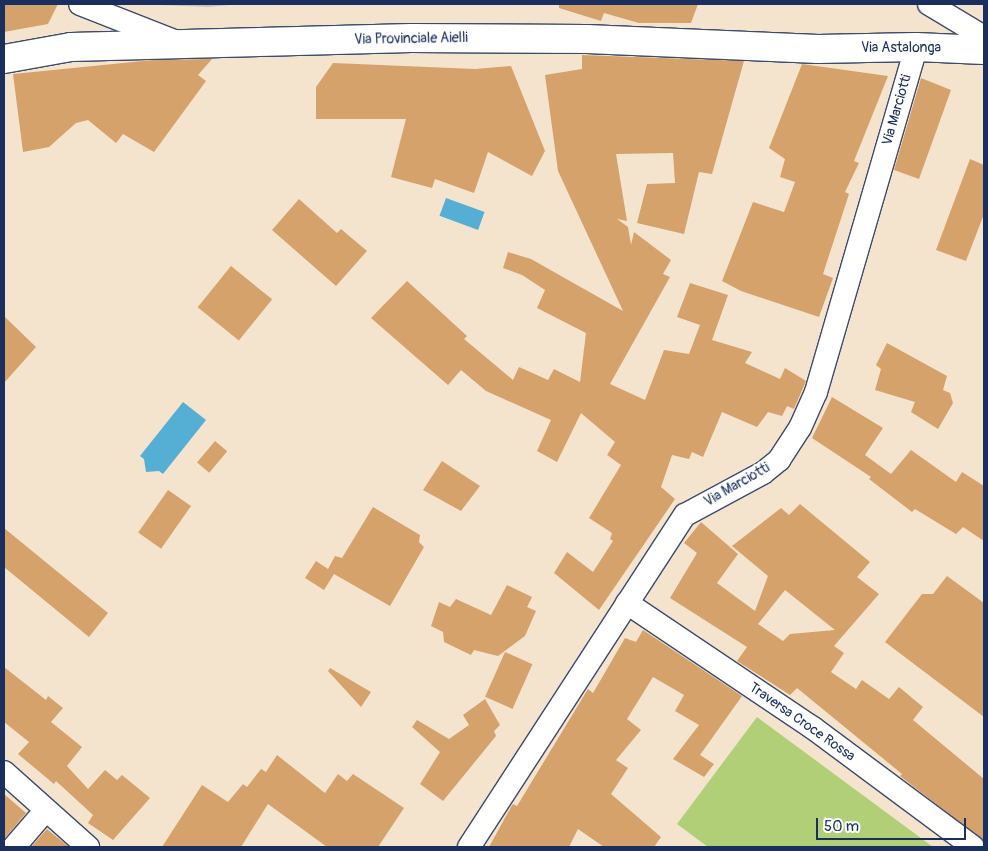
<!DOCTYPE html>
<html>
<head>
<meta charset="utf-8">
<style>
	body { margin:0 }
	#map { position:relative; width:988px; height:851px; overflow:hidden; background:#f5e4cd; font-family:Pangolin,sans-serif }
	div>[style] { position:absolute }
	.industrial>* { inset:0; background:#c6c5b8 }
	.green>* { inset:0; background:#b1cf76 }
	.water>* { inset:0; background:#55aed3; transform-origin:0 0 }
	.building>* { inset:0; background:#d5a26b; transform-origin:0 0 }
	.roads { filter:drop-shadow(1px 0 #3c4a6f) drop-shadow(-1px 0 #3c4a6f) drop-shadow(0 1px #3c4a6f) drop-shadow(0 -1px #3c4a6f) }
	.minor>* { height:22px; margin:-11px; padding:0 11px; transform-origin:11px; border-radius:11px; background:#fff }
	.tertiary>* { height:28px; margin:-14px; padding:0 14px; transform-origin:14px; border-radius:14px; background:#fff }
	span { translate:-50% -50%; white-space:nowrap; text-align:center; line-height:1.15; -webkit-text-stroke:4.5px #fff; paint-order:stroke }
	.street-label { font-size:14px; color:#1b2f5e }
	.frame { position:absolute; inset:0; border:5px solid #1b2f5e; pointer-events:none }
	.scale { position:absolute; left:816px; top:818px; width:150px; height:22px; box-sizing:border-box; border:2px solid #1b2f5e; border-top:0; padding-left:6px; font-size:15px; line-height:18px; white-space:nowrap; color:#1b2f5e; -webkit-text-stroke:4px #fff; paint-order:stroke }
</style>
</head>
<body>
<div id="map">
	<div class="industrial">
		<i style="clip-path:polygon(136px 4px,240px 4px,208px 7px)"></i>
	</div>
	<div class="green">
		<i style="clip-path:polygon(757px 717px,933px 847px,708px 847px,677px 824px)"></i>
	</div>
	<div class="water">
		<i style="left:446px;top:198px;width:41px;height:19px;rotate:20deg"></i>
		<i style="clip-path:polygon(183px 402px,206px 420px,163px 474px,159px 471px,146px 472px,144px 459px,140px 456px)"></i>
	</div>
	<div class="building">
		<i style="clip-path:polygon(4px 4px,58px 4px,48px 24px,4px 32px)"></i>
		<i style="clip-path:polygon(559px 4px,698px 4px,691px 23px,639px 23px,604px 13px,601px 21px,559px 8px)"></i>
		<i style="clip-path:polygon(582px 55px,744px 61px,712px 174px,699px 172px,684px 234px,637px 223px,647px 184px,675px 183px,673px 153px,616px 154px,627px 221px,617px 219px,628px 227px,631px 245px,634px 232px,671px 260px,663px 274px,670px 277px,610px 384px,645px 400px,664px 350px,689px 354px,700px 325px,677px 317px,690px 283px,728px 295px,712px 340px,752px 352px,745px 363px,780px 379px,785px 368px,806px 381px,794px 409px,787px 406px,782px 416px,768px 412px,757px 427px,722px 412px,703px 457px,692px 452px,689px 459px,672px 455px,661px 487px,675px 499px,599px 610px,554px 573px,567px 552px,593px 572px,613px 541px,610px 539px,612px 533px,589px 518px,621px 465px,607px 455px,615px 442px,581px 413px,557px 462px,537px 451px,551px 420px,486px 391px,461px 370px,448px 385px,371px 318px,407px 281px,467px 336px,464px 339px,513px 380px,519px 367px,548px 380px,554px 369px,580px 382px,586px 333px,537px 308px,545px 290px,522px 275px,503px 268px,508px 252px,531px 259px,623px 311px,558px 171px,545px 75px,582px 69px)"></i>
		<i style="clip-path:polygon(212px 59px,198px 75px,206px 81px,154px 152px,123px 134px,116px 143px,88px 120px,76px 123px,49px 147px,23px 152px,13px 74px,153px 60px)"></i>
		<i style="clip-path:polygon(333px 63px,475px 69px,511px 66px,545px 151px,532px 176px,488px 152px,474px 193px,435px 179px,432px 188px,391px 177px,406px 119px,316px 119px,316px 87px)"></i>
		<i style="clip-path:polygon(802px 64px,888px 76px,854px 161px,859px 163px,845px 192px,849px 194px,823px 274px,833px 278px,819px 317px,741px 291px,722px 281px,753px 202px,784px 212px,795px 182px,780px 177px,785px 159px,769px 148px)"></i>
		<i style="clip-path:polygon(921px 78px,951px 90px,919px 179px,894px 170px)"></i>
		<i style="clip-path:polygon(970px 159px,984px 165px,984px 214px,966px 261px,936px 250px)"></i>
		<i style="clip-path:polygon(299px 199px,337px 233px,341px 229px,367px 251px,336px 286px,272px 230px)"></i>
		<i style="left:231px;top:266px;width:53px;height:53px;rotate:39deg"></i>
		<i style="clip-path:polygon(4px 316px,36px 347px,4px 383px)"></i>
		<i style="clip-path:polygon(887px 343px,947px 376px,943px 390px,950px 393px,953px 403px,938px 429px,911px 412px,915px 402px,875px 390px,881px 369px,876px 365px)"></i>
		<i style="clip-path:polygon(832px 397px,883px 428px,865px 455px,891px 474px,911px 450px,956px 482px,962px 472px,984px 486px,984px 541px,963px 527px,956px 534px,915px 509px,912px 512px,869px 479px,871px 477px,812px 438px)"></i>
		<i style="left:215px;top:441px;width:16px;height:28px;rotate:40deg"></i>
		<i style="clip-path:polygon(442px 461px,480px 486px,461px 511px,423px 490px)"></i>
		<i style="left:168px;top:490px;width:28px;height:52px;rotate:35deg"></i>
		<i style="clip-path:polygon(evenodd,800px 504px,870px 562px,857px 577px,879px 594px,834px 646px,844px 653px,831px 672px,856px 689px,862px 680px,889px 699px,899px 687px,923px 707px,913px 720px,984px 779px,984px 841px,900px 776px,902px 774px,797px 688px,790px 695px,737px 661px,747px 647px,670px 598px,697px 553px,684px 543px,701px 522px,738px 554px,717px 583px,755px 611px,768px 576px,732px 546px,781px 508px,789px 515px,800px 504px,785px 590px,835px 630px,790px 634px,783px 641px,758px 624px,785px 590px)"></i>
		<i style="clip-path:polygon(373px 507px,420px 535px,419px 542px,424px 547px,390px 606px,334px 574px,324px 590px,305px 578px,316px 561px,328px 569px,335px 556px,342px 558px)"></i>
		<i style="clip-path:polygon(4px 528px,108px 613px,89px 637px,4px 567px)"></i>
		<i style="clip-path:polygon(947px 576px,984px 603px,984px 717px,885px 642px,922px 594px,933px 594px)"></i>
		<i style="clip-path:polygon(507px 585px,532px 597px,527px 607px,536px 611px,525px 636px,498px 656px,474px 650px,471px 655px,444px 642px,443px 632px,431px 626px,439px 602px,450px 607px,456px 599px,491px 615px)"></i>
		<i style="clip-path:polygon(643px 630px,742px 696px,700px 755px,714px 764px,704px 777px,673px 759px,699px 725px,675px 711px,684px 695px,653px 677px,627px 719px,641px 730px,616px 760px,628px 768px,611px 794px,661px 837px,654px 847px,604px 847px,578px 829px,569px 847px,489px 847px,511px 807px,513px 804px,517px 806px,588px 689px,593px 693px,625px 638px,636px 642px)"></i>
		<i style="left:505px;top:652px;width:30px;height:49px;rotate:24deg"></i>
		<i style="clip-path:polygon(4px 667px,46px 700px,48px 696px,63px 708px,51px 722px,82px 747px,67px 766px,88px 789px,105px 770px,117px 780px,122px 775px,150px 798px,113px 840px,88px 823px,93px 815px,56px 781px,54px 784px,18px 754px,29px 742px,4px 722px)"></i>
		<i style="clip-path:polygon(330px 668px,371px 692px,361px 707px,328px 671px)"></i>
		<i style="clip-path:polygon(485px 699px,500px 725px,494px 731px,496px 736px,443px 801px,420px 784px,440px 752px,412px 727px,417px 720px,449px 739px,469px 725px,463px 715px)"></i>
		<i style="clip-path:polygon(277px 755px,325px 793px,338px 774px,347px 781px,353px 774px,404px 808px,378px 847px,327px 847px,268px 804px,241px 847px,162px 847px,202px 785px,228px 802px,243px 784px,247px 787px,261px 769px,266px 772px)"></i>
		<i style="clip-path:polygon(4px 794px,26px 813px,4px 839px)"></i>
		<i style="clip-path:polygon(47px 829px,48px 830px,69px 847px,31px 847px)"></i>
	</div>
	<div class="roads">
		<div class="minor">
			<i style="left:80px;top:4px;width:104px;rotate:21.4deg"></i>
			<i style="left:929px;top:4px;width:64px;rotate:31deg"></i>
			<i style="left:627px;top:603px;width:224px;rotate:33.9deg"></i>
			<i style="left:813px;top:728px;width:199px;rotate:36.6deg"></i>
			<i style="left:4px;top:772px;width:113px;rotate:41.8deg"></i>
			<i style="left:14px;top:847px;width:48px;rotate:-49.3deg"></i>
			<i style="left:469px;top:847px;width:396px;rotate:-57deg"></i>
			<i style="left:685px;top:515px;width:89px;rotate:-28.3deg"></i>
			<i style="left:763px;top:473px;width:21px;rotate:-39deg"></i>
			<i style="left:779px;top:460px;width:38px;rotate:-57deg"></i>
			<i style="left:800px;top:428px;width:39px;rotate:-66deg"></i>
			<i style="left:816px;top:392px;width:359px;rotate:-73.8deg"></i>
		</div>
		<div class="tertiary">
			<i style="left:4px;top:59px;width:68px;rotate:-10.2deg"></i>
			<i style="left:71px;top:47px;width:340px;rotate:-1.5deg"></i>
			<i style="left:411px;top:38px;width:176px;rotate:0.3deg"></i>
			<i style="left:587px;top:39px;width:231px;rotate:2.5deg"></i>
			<i style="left:818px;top:49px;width:98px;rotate:-1.2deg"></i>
			<i style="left:916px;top:47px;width:68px;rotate:2.5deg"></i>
		</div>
	</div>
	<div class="street-label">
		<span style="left:411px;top:39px;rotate:-1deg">Via Provinciale Aielli</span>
		<span style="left:901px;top:48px">Via Astalonga</span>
		<span style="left:897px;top:110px;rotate:-74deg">Via Marciotti</span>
		<span style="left:737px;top:485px;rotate:-30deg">Via Marciotti</span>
		<span style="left:802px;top:722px;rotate:35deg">Traversa Croce Rossa</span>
	</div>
	<div class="frame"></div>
	<div class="scale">50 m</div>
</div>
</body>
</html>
